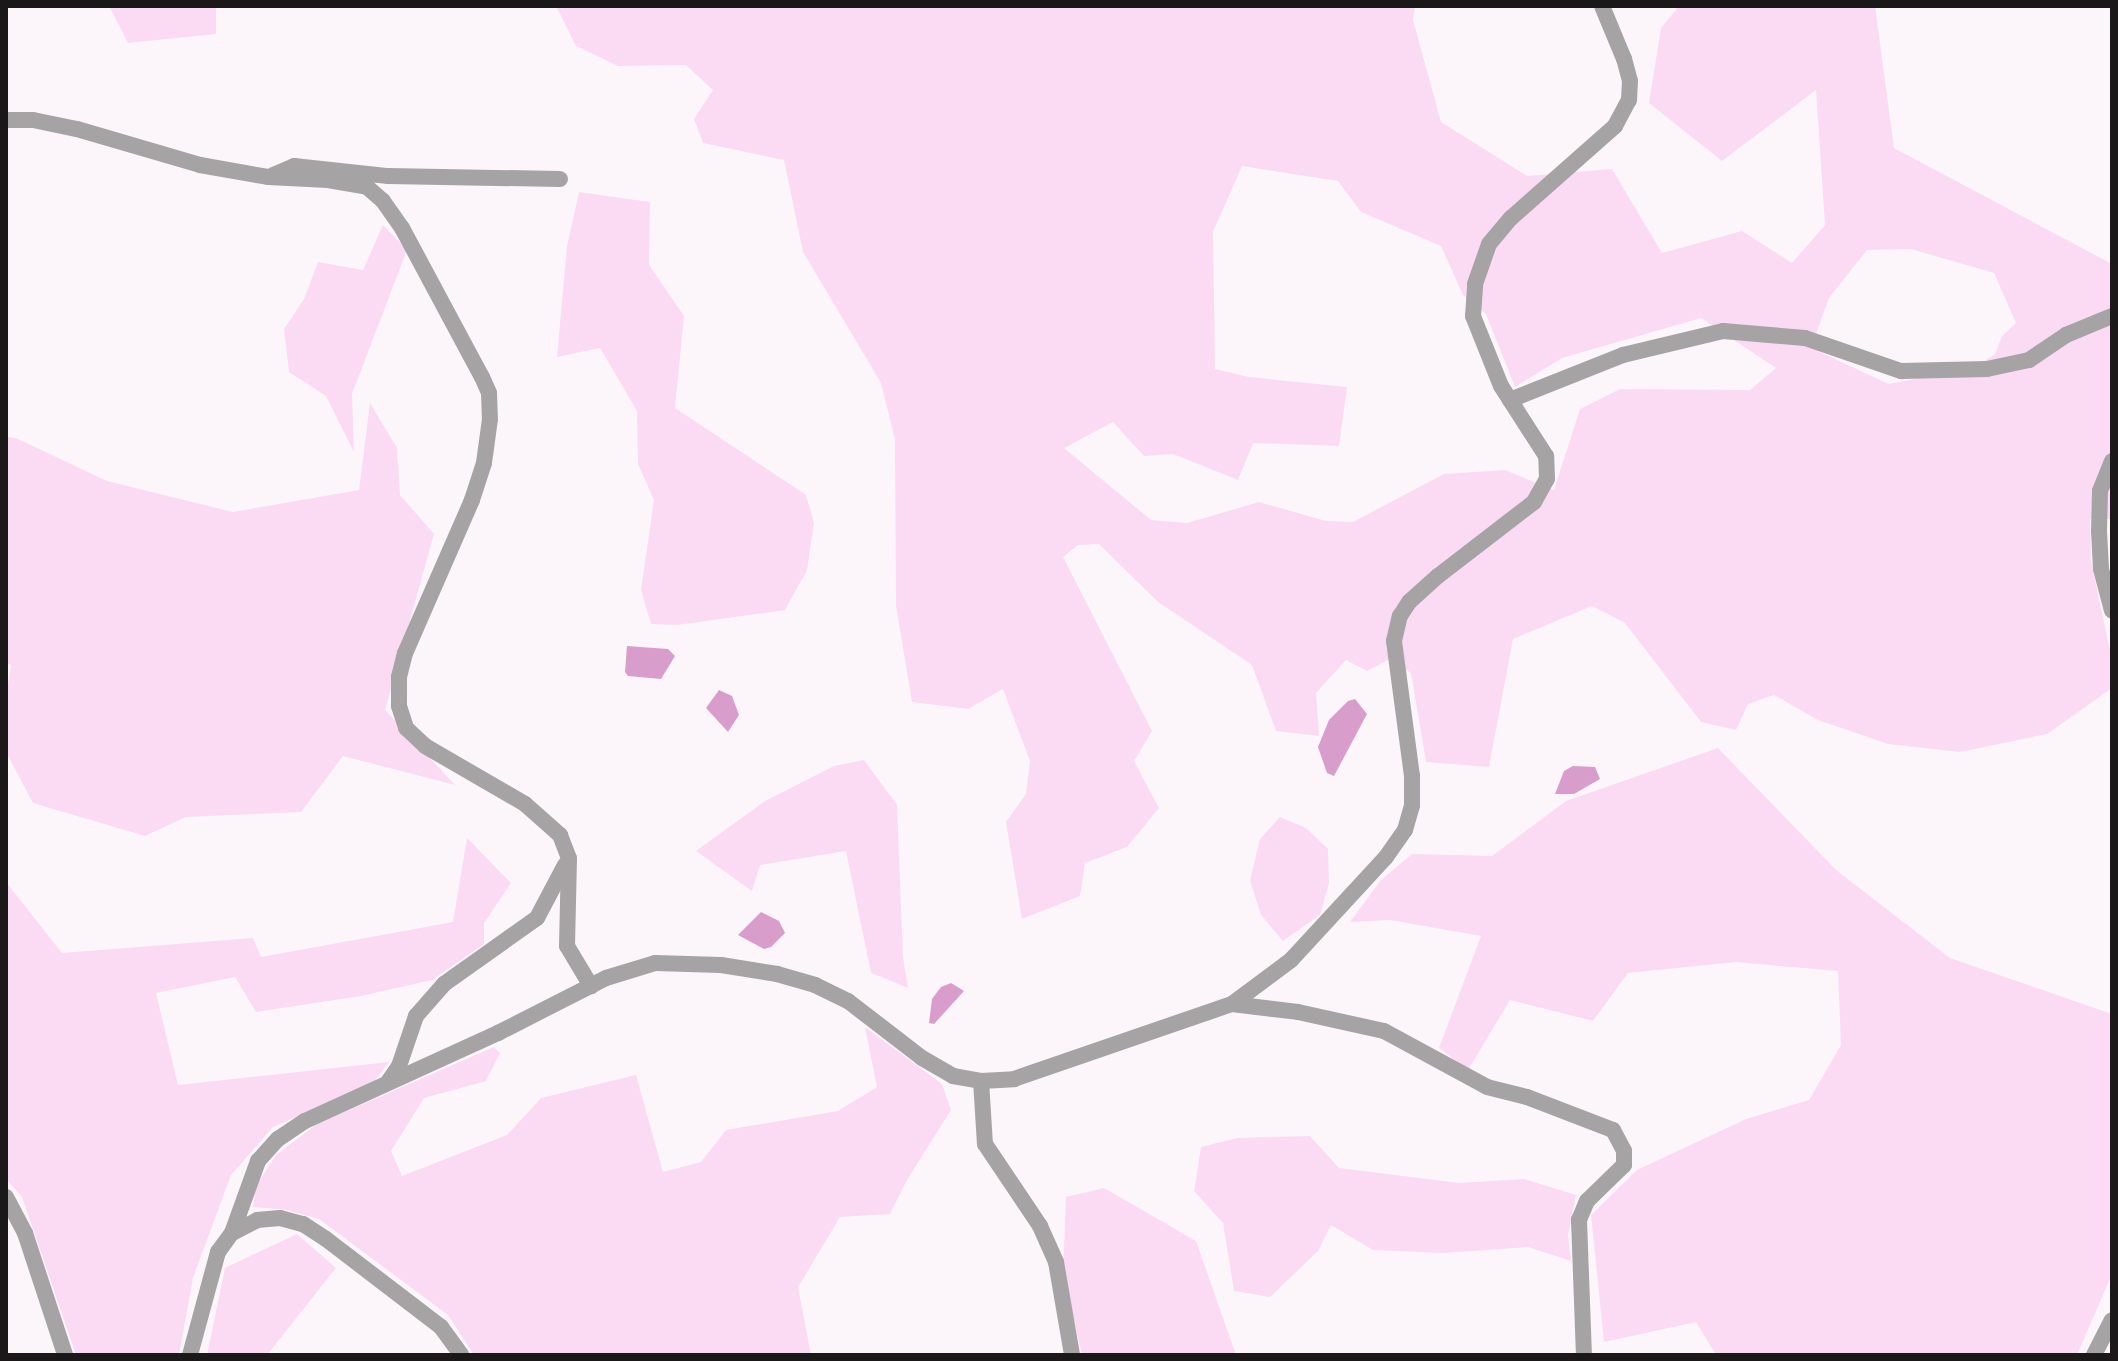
<!DOCTYPE html>
<html>
<head>
<meta charset="utf-8">
<style>
	body { margin:0 }
	#map { position:relative; width:2118px; height:1361px; overflow:hidden; background:#fcf6fa; font-family:"DM Sans",sans-serif }
	div>[style] { position:absolute }
	.green>* { inset:0; background:#fbdbf3 }
	.water>* { inset:0; background:#d99dcb }
	.minor>* { height:16px; margin:-8px; padding:0 8px; transform-origin:8px; border-radius:8px; background:#a6a3a5 }
	span { translate:-50% -50%; white-space:nowrap; text-align:center; line-height:1.15; -webkit-text-stroke:6px #fff; paint-order:stroke }
	.frame { position:absolute; inset:0; border:8px solid #1b181a; pointer-events:none }
</style>
</head>
<body>
<div id="map">
	<div class="green">
		<i style="clip-path:polygon(109px 6px,216px 6px,216px 34px,128px 43px)"></i>
		<i style="clip-path:polygon(evenodd,556px 6px,1415px 6px,1413px 20px,1441px 122px,1527px 176px,1612px 169px,1662px 253px,1742px 231px,1792px 263px,1825px 225px,1816px 90px,1722px 161px,1649px 103px,1661px 28px,1679px 6px,1875px 6px,1894px 148px,2112px 264px,2112px 519px,2090px 519px,2091px 561px,2112px 660px,2112px 688px,2047px 734px,1960px 752px,1888px 744px,1818px 720px,1774px 695px,1748px 704px,1736px 730px,1701px 722px,1625px 623px,1592px 606px,1513px 639px,1489px 767px,1426px 762px,1411px 673px,1390px 659px,1367px 671px,1346px 660px,1316px 693px,1319px 736px,1276px 731px,1252px 665px,1158px 602px,1099px 544px,1078px 545px,1063px 557px,1152px 731px,1134px 761px,1159px 808px,1127px 847px,1085px 863px,1080px 896px,1022px 919px,1006px 822px,1026px 794px,1030px 761px,1003px 689px,968px 709px,912px 702px,896px 606px,895px 439px,881px 383px,803px 252px,784px 160px,703px 143px,694px 119px,713px 90px,686px 65px,618px 66px,576px 46px,556px 6px,1242px 166px,1338px 181px,1361px 212px,1441px 246px,1463px 295px,1486px 314px,1515px 387px,1562px 358px,1701px 318px,1776px 368px,1750px 390px,1620px 389px,1580px 409px,1554px 490px,1505px 470px,1444px 474px,1353px 522px,1326px 521px,1259px 502px,1187px 523px,1151px 520px,1064px 448px,1113px 422px,1144px 456px,1173px 454px,1238px 480px,1253px 443px,1339px 446px,1347px 387px,1249px 377px,1215px 369px,1213px 232px,1242px 166px,556px 6px,1911px 249px,1994px 273px,2016px 323px,2002px 336px,1995px 354px,1977px 366px,1889px 384px,1811px 348px,1829px 298px,1867px 250px,1911px 249px)"></i>
		<i style="clip-path:polygon(579px 192px,650px 202px,649px 265px,684px 316px,675px 408px,806px 495px,814px 523px,807px 570px,785px 610px,677px 625px,651px 624px,641px 590px,654px 500px,638px 464px,637px 411px,600px 348px,557px 357px,567px 246px)"></i>
		<i style="clip-path:polygon(383px 225px,407px 250px,352px 394px,354px 452px,326px 396px,289px 372px,284px 329px,304px 299px,318px 262px,363px 270px)"></i>
		<i style="clip-path:polygon(370px 403px,397px 448px,400px 495px,434px 534px,385px 710px,455px 785px,343px 756px,301px 812px,186px 817px,145px 836px,33px 803px,6px 752px,6px 698px,11px 665px,6px 663px,6px 437px,16px 438px,107px 481px,233px 512px,359px 490px)"></i>
		<i style="clip-path:polygon(1718px 748px,1836px 870px,1950px 958px,2112px 1014px,2112px 1274px,2077px 1355px,1716px 1355px,1696px 1322px,1604px 1342px,1591px 1215px,1637px 1170px,1746px 1119px,1809px 1100px,1841px 1045px,1838px 971px,1736px 962px,1628px 973px,1593px 1021px,1510px 1000px,1468px 1070px,1439px 1048px,1481px 936px,1390px 920px,1350px 922px,1381px 880px,1412px 854px,1492px 856px,1566px 801px)"></i>
		<i style="clip-path:polygon(864px 760px,897px 805px,903px 957px,908px 988px,871px 973px,846px 851px,760px 865px,752px 891px,696px 851px,765px 801px,834px 766px)"></i>
		<i style="clip-path:polygon(1280px 817px,1306px 828px,1328px 849px,1329px 883px,1320px 915px,1283px 941px,1261px 915px,1250px 881px,1260px 839px)"></i>
		<i style="clip-path:polygon(467px 838px,511px 883px,484px 923px,484px 944px,432px 980px,361px 996px,256px 1012px,235px 977px,156px 993px,178px 1085px,389px 1062px,372px 1084px,273px 1127px,231px 1175px,193px 1278px,179px 1355px,76px 1355px,22px 1197px,6px 1179px,6px 882px,62px 953px,253px 938px,261px 957px,453px 922px)"></i>
		<i style="clip-path:polygon(865px 1027px,942px 1084px,951px 1110px,907px 1180px,890px 1214px,840px 1217px,798px 1287px,811px 1355px,474px 1355px,448px 1315px,319px 1219px,286px 1210px,253px 1207px,256px 1186px,276px 1155px,317px 1124px,494px 1047px,500px 1053px,486px 1081px,424px 1098px,391px 1151px,402px 1176px,507px 1135px,541px 1098px,636px 1075px,663px 1172px,701px 1162px,726px 1130px,838px 1111px,877px 1087px)"></i>
		<i style="clip-path:polygon(1310px 1136px,1339px 1168px,1459px 1183px,1524px 1179px,1576px 1195px,1568px 1235px,1571px 1261px,1528px 1247px,1443px 1253px,1373px 1250px,1331px 1225px,1318px 1251px,1270px 1297px,1234px 1291px,1223px 1223px,1194px 1191px,1201px 1147px,1237px 1138px)"></i>
		<i style="clip-path:polygon(1104px 1188px,1196px 1241px,1236px 1355px,1082px 1355px,1063px 1272px,1066px 1197px)"></i>
		<i style="clip-path:polygon(297px 1234px,336px 1268px,267px 1355px,207px 1355px,225px 1268px)"></i>
	</div>
	<div class="water">
		<i style="clip-path:polygon(627px 646px,668px 649px,675px 656px,661px 679px,628px 676px,625px 672px)"></i>
		<i style="clip-path:polygon(719px 690px,732px 696px,739px 715px,728px 732px,706px 708px)"></i>
		<i style="clip-path:polygon(1355px 699px,1367px 714px,1334px 776px,1327px 773px,1318px 747px,1329px 720px,1348px 701px)"></i>
		<i style="clip-path:polygon(1573px 766px,1595px 767px,1600px 779px,1574px 794px,1555px 794px,1564px 771px)"></i>
		<i style="clip-path:polygon(761px 912px,779px 921px,785px 933px,771px 947px,764px 949px,738px 935px)"></i>
		<i style="clip-path:polygon(951px 983px,964px 991px,934px 1024px,929px 1023px,932px 999px,941px 987px)"></i>
	</div>
	<div class="minor">
		<i style="left:6px;top:120px;width:27px"></i>
		<i style="left:33px;top:120px;width:45px;rotate:11.6deg"></i>
		<i style="left:77px;top:129px;width:128px;rotate:16.3deg"></i>
		<i style="left:200px;top:165px;width:69px;rotate:10deg"></i>
		<i style="left:268px;top:177px;width:60px;rotate:2.9deg"></i>
		<i style="left:328px;top:180px;width:40px;rotate:10deg"></i>
		<i style="left:367px;top:187px;width:21px;rotate:41deg"></i>
		<i style="left:383px;top:201px;width:33px;rotate:55deg"></i>
		<i style="left:402px;top:228px;width:169px;rotate:61.8deg"></i>
		<i style="left:482px;top:377px;width:17px;rotate:66deg"></i>
		<i style="left:489px;top:393px;width:26px;rotate:88deg"></i>
		<i style="left:490px;top:419px;width:44px;rotate:97.8deg"></i>
		<i style="left:484px;top:463px;width:39px;rotate:108deg"></i>
		<i style="left:472px;top:500px;width:167px;rotate:113.6deg"></i>
		<i style="left:405px;top:653px;width:25px;rotate:104deg"></i>
		<i style="left:399px;top:677px;width:29px;rotate:90deg"></i>
		<i style="left:399px;top:706px;width:23px;rotate:72deg"></i>
		<i style="left:406px;top:728px;width:26px;rotate:43deg"></i>
		<i style="left:425px;top:746px;width:116px;rotate:30.1deg"></i>
		<i style="left:525px;top:804px;width:47px;rotate:41.5deg"></i>
		<i style="left:560px;top:835px;width:25px;rotate:69deg"></i>
		<i style="left:569px;top:858px;width:88px;rotate:91.3deg"></i>
		<i style="left:567px;top:946px;width:47px;rotate:59deg"></i>
		<i style="left:273px;top:175px;width:23px;rotate:-23deg"></i>
		<i style="left:294px;top:166px;width:95px;rotate:6.1deg"></i>
		<i style="left:388px;top:176px;width:172px;rotate:1deg"></i>
		<i style="left:1510px;top:400px;width:122px;rotate:-21.7deg"></i>
		<i style="left:1623px;top:355px;width:103px;rotate:-13.5deg"></i>
		<i style="left:1723px;top:331px;width:82px;rotate:4.9deg"></i>
		<i style="left:1805px;top:338px;width:102px;rotate:19deg"></i>
		<i style="left:1901px;top:371px;width:86px;rotate:-1.3deg"></i>
		<i style="left:1987px;top:369px;width:43px;rotate:-12.1deg"></i>
		<i style="left:2029px;top:360px;width:45px;rotate:-34deg"></i>
		<i style="left:2066px;top:335px;width:50px;rotate:-22.4deg"></i>
		<i style="left:2112px;top:461px;width:32px;rotate:112deg"></i>
		<i style="left:2100px;top:491px;width:40px;rotate:91.4deg"></i>
		<i style="left:2099px;top:531px;width:38px;rotate:87deg"></i>
		<i style="left:2101px;top:569px;width:43px;rotate:75.3deg"></i>
		<i style="left:1232px;top:1004px;width:66px;rotate:6.9deg"></i>
		<i style="left:1298px;top:1012px;width:88px;rotate:12.5deg"></i>
		<i style="left:1384px;top:1031px;width:117px;rotate:28.5deg"></i>
		<i style="left:1487px;top:1087px;width:41px;rotate:14deg"></i>
		<i style="left:1527px;top:1097px;width:92px;rotate:21deg"></i>
		<i style="left:1613px;top:1130px;width:24px;rotate:62deg"></i>
		<i style="left:1624px;top:1151px;width:14px;rotate:90deg"></i>
		<i style="left:1624px;top:1165px;width:52px;rotate:135.8deg"></i>
		<i style="left:1587px;top:1201px;width:21px;rotate:113deg"></i>
		<i style="left:1579px;top:1220px;width:135px;rotate:87.9deg"></i>
		<i style="left:981px;top:1081px;width:63px;rotate:86.4deg"></i>
		<i style="left:985px;top:1144px;width:99px;rotate:56.1deg"></i>
		<i style="left:1040px;top:1226px;width:39px;rotate:66deg"></i>
		<i style="left:1056px;top:1262px;width:94px;rotate:80.2deg"></i>
		<i style="left:388px;top:1082px;width:19px;rotate:-55deg"></i>
		<i style="left:399px;top:1066px;width:53px;rotate:-71.2deg"></i>
		<i style="left:416px;top:1016px;width:43px;rotate:-48.8deg"></i>
		<i style="left:444px;top:984px;width:114px;rotate:-35.4deg"></i>
		<i style="left:537px;top:918px;width:60px;rotate:-62.2deg"></i>
		<i style="left:6px;top:1197px;width:41px;rotate:62.2deg"></i>
		<i style="left:25px;top:1233px;width:128px;rotate:71.8deg"></i>
		<i style="left:232px;top:1233px;width:77px;rotate:-70.1deg"></i>
		<i style="left:258px;top:1161px;width:30px;rotate:-48deg"></i>
		<i style="left:278px;top:1139px;width:32px;rotate:-34deg"></i>
		<i style="left:305px;top:1121px;width:212px;rotate:-24.5deg"></i>
		<i style="left:498px;top:1033px;width:121px;rotate:-27deg"></i>
		<i style="left:606px;top:978px;width:51px;rotate:-17deg"></i>
		<i style="left:655px;top:963px;width:66px;rotate:1.7deg"></i>
		<i style="left:721px;top:965px;width:57px;rotate:9.1deg"></i>
		<i style="left:777px;top:974px;width:40px;rotate:16deg"></i>
		<i style="left:815px;top:985px;width:37px;rotate:26deg"></i>
		<i style="left:848px;top:1001px;width:93px;rotate:37.6deg"></i>
		<i style="left:922px;top:1058px;width:36px;rotate:30deg"></i>
		<i style="left:953px;top:1076px;width:28px;rotate:10deg"></i>
		<i style="left:981px;top:1081px;width:33px;rotate:-3deg"></i>
		<i style="left:1014px;top:1079px;width:231px;rotate:-19deg"></i>
		<i style="left:1232px;top:1004px;width:74px;rotate:-36.7deg"></i>
		<i style="left:1291px;top:960px;width:140px;rotate:-47.3deg"></i>
		<i style="left:1386px;top:857px;width:33px;rotate:-55deg"></i>
		<i style="left:1405px;top:830px;width:26px;rotate:-74deg"></i>
		<i style="left:1412px;top:805px;width:29px;rotate:-90deg"></i>
		<i style="left:1412px;top:776px;width:136px;rotate:-97.6deg"></i>
		<i style="left:1394px;top:641px;width:26px;rotate:-77deg"></i>
		<i style="left:1400px;top:616px;width:17px;rotate:-57deg"></i>
		<i style="left:1409px;top:602px;width:39px;rotate:-42deg"></i>
		<i style="left:1438px;top:576px;width:121px;rotate:-37.6deg"></i>
		<i style="left:1534px;top:502px;width:26px;rotate:-61deg"></i>
		<i style="left:1547px;top:479px;width:23px;rotate:-92deg"></i>
		<i style="left:1546px;top:456px;width:83px;rotate:-122.7deg"></i>
		<i style="left:1501px;top:386px;width:75px;rotate:-111.8deg"></i>
		<i style="left:1473px;top:316px;width:32px;rotate:-86deg"></i>
		<i style="left:1475px;top:284px;width:42px;rotate:-70.7deg"></i>
		<i style="left:1489px;top:244px;width:34px;rotate:-50deg"></i>
		<i style="left:1511px;top:218px;width:139px;rotate:-41.5deg"></i>
		<i style="left:1615px;top:126px;width:30px;rotate:-62deg"></i>
		<i style="left:1629px;top:100px;width:19px;rotate:-87deg"></i>
		<i style="left:1630px;top:81px;width:23px;rotate:-105deg"></i>
		<i style="left:1624px;top:59px;width:57px;rotate:-112.5deg"></i>
		<i style="left:190px;top:1355px;width:107px;rotate:-74.8deg"></i>
		<i style="left:218px;top:1252px;width:24px;rotate:-54deg"></i>
		<i style="left:232px;top:1233px;width:28px;rotate:-27deg"></i>
		<i style="left:257px;top:1220px;width:23px;rotate:-5deg"></i>
		<i style="left:280px;top:1218px;width:24px;rotate:15deg"></i>
		<i style="left:303px;top:1224px;width:27px;rotate:33deg"></i>
		<i style="left:326px;top:1239px;width:145px;rotate:37.4deg"></i>
		<i style="left:441px;top:1327px;width:34px;rotate:54deg"></i>
		<i style="left:2094px;top:1355px;width:39px;rotate:-63deg"></i>
	</div>
	<div class="frame"></div>
</div>
</body>
</html>
